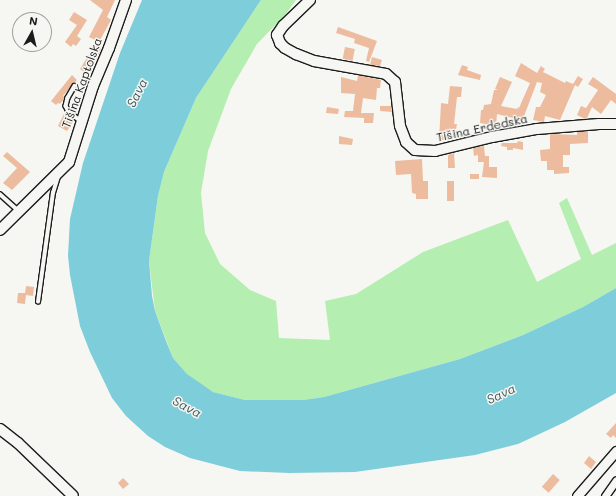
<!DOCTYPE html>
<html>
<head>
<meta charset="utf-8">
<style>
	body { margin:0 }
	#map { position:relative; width:616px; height:496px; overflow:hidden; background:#f6f6f2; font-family:Mali,sans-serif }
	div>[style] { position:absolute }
	.green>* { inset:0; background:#b5eeb1 }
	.water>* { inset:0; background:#7ecdda }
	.building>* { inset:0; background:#edbc9e; transform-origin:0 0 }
	.round { border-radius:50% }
	.roads { filter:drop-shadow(1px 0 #1c1c1c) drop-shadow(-1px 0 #1c1c1c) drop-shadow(0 1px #1c1c1c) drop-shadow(0 -1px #1c1c1c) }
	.service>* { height:3.5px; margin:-1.75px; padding:0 1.75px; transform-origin:1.75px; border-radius:1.75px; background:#f6f6f2 }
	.minor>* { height:7px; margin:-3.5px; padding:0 3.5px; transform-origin:3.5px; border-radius:3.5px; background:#f6f6f2 }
	.tertiary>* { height:9px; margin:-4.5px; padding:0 4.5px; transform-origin:4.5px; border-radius:4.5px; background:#f6f6f2 }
	.secondary>* { height:10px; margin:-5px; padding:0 5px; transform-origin:5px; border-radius:5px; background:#f6f6f2 }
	span { translate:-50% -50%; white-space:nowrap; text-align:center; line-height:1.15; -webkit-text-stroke:3px #f6f6f2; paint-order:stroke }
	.street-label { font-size:12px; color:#1c1c1c }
	.water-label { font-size:13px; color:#3e5a5e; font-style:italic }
	.north { position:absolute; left:12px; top:12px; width:40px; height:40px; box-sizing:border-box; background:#f6f6f2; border:1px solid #9f9f9c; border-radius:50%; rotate:8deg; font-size:11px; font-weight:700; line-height:16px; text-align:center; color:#1c1c1c }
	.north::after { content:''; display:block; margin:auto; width:14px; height:18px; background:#1c1c1c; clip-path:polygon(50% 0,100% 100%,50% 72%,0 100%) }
</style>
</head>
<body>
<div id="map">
	<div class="green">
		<i style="clip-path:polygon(261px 0,296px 0,285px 15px,257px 44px,231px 89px,208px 151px,201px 193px,205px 233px,220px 264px,250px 290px,276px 301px,279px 338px,330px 340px,325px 301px,356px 294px,423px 252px,508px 220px,537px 282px,581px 259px,559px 203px,567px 198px,592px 255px,616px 243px,616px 288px,583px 307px,523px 335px,460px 359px,324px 397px,303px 400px,245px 400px,213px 392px,198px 383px,187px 374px,173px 358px,155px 311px,149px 261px,158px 196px,164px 172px,196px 98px)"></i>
	</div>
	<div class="water">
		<i style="clip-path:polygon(142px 0,261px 0,196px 98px,164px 172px,158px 196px,149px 261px,152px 296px,155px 311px,166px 341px,173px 358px,187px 374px,213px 392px,245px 400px,303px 400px,324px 397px,460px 359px,523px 335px,583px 307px,616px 288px,616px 393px,565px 422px,518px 444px,475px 455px,355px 472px,289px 473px,240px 471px,190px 458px,165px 447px,148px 436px,126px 416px,112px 398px,90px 352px,80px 326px,70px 275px,68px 256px,70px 219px,83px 163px,120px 53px)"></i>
	</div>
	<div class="building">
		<i style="clip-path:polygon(90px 0,115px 0,107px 17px,111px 20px,99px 42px,89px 37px,103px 10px)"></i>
		<i style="clip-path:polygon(74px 12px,87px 20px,77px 36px,81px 39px,76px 46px,73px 44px,71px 47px,65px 42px,77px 25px,69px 20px)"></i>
		<i style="clip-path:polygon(338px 27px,377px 41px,369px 62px,366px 61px,369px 48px,354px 43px,355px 39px,336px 33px)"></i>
		<i style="clip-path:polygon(95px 45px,101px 49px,88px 75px,86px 74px,89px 65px,84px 72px,80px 69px)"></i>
		<i style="left:345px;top:47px;width:10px;height:12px;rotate:11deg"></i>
		<i style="clip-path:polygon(372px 57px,382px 60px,380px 66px,370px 65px)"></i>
		<i style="clip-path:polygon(521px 63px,537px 73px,541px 66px,545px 69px,543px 72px,565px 83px,566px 81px,573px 84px,578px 76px,583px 79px,578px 87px,575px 85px,560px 120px,545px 116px,544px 122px,533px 120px,536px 107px,540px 107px,546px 95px,540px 92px,542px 83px,537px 82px,521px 124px,513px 120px,513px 118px,497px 114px,496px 126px,480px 123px,481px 110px,483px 110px,484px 105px,491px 104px,494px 90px,498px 90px,495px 89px,500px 77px,512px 82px,501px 106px,517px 109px,518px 107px,519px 108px,530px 83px,515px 76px)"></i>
		<i style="clip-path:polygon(462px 65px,468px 67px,467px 70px,481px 75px,480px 80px,458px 75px)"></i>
		<i style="clip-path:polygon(72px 75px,77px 80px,63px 96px,65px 98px,60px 104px,58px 103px,56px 105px,51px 101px)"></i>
		<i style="clip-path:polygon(358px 75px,381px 80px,380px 88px,377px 88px,376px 100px,363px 98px,361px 113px,374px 113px,373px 123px,364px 123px,364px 118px,344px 117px,345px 111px,353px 111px,355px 94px,341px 93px,341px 77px,357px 81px)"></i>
		<i class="round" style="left:82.5px;top:76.5px;width:7px;height:7px"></i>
		<i style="clip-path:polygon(593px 77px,616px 94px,616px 104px,611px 100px,601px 114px,592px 107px,587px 118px,585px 119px,577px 115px,581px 106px,586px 108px,598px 90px,588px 84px)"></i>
		<i style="clip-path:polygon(450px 86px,462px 87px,461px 97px,457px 97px,454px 124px,457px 124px,456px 129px,449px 129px,449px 140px,439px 140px,441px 103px,448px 104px)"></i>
		<i style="clip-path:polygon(380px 106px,391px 106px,392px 112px,380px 111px)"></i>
		<i style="clip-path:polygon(327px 107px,339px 109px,338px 114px,326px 113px)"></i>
		<i style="clip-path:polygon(64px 114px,74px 120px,67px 131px,58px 126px)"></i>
		<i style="clip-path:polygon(588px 131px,588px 143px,570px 144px,570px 155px,563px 155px,563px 167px,569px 167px,569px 173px,554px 174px,554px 170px,547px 170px,547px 161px,541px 161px,540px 150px,550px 149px,550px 134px,577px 135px,577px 132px)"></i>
		<i style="clip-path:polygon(339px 136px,353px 139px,352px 145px,339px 144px)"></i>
		<i style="clip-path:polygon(518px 141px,523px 142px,523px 150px,513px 148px,513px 150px,507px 150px,507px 147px,501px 146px,502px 143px,517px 143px)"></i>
		<i style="clip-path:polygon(484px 146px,485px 156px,489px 156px,489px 167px,497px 167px,497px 178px,482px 177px,484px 162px,478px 162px,478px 155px,474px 156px,473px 148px)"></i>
		<i style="clip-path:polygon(7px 152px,30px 172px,12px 190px,3px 183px,17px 168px,3px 156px)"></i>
		<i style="clip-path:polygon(454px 153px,455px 168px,448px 168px,448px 155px)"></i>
		<i style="clip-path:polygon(422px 159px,423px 181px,428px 181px,428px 199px,416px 199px,416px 194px,412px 193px,411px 174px,396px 175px,395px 161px)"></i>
		<i style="left:470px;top:174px;width:9px;height:5px"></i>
		<i style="left:447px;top:181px;width:7px;height:20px"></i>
		<i style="clip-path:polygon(26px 286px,34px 287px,33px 296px,26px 295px,25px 304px,17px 303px,18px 293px,25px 293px)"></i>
		<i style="clip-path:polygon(616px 423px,616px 438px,613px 435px,611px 438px,606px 434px)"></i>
		<i style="clip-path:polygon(589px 456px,596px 462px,591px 469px,584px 463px)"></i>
		<i style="left:553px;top:474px;width:9px;height:17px;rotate:41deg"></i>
		<i style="clip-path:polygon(123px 478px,129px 484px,123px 489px,118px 483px)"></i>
	</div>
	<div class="roads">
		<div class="service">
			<i style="left:75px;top:86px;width:14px;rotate:120deg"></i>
			<i style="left:68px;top:98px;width:8px;rotate:104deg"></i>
			<i style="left:66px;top:106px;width:7px;rotate:63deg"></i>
			<i style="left:69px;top:112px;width:15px;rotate:37deg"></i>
			<i style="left:0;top:194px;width:25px;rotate:42deg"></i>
			<i style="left:38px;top:302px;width:110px;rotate:-82.2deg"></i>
			<i style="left:53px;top:193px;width:17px;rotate:-73deg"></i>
		</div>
		<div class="minor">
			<i style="left:605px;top:496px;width:19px;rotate:-55deg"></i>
		</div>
		<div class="tertiary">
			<i style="left:577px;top:496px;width:60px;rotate:-49.1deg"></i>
		</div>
		<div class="secondary">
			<i style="left:310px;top:0;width:37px;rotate:136deg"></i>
			<i style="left:283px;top:26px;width:11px;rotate:124deg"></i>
			<i style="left:277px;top:35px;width:9px;rotate:69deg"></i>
			<i style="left:280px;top:43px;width:7px;rotate:45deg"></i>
			<i style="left:285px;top:48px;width:13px;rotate:29deg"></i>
			<i style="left:296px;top:54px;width:19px;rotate:21deg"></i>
			<i style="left:314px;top:61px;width:73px;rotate:10.2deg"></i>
			<i style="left:386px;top:74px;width:12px;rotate:42deg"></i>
			<i style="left:395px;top:82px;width:44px;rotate:83.5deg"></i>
			<i style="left:400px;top:126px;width:17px;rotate:69deg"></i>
			<i style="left:406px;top:142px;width:12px;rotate:42deg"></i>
			<i style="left:415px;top:150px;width:20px;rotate:3deg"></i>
			<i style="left:435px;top:151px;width:59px;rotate:-13.8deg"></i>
			<i style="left:492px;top:137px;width:46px;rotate:-10.1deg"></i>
			<i style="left:537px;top:129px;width:62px;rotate:-4.6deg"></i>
			<i style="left:599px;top:124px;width:17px"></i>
			<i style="left:0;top:230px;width:97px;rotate:-44.6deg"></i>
			<i style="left:69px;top:162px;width:80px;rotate:-72.5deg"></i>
			<i style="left:93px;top:86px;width:41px;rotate:-67.2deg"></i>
			<i style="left:109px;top:48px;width:51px;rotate:-70.5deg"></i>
			<i style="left:0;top:429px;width:23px;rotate:38deg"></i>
			<i style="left:18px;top:443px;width:76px;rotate:43.9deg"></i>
		</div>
	</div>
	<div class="street-label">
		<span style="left:82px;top:83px;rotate:-70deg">Tišina Kaptolska</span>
		<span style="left:482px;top:128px;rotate:-12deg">Tišina Erdedska</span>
	</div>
	<div class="water-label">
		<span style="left:137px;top:93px;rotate:-63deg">Sava</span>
		<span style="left:501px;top:394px;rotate:-25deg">Sava</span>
		<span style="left:187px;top:407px;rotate:28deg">Sava</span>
	</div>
	<div class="north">N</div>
</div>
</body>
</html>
